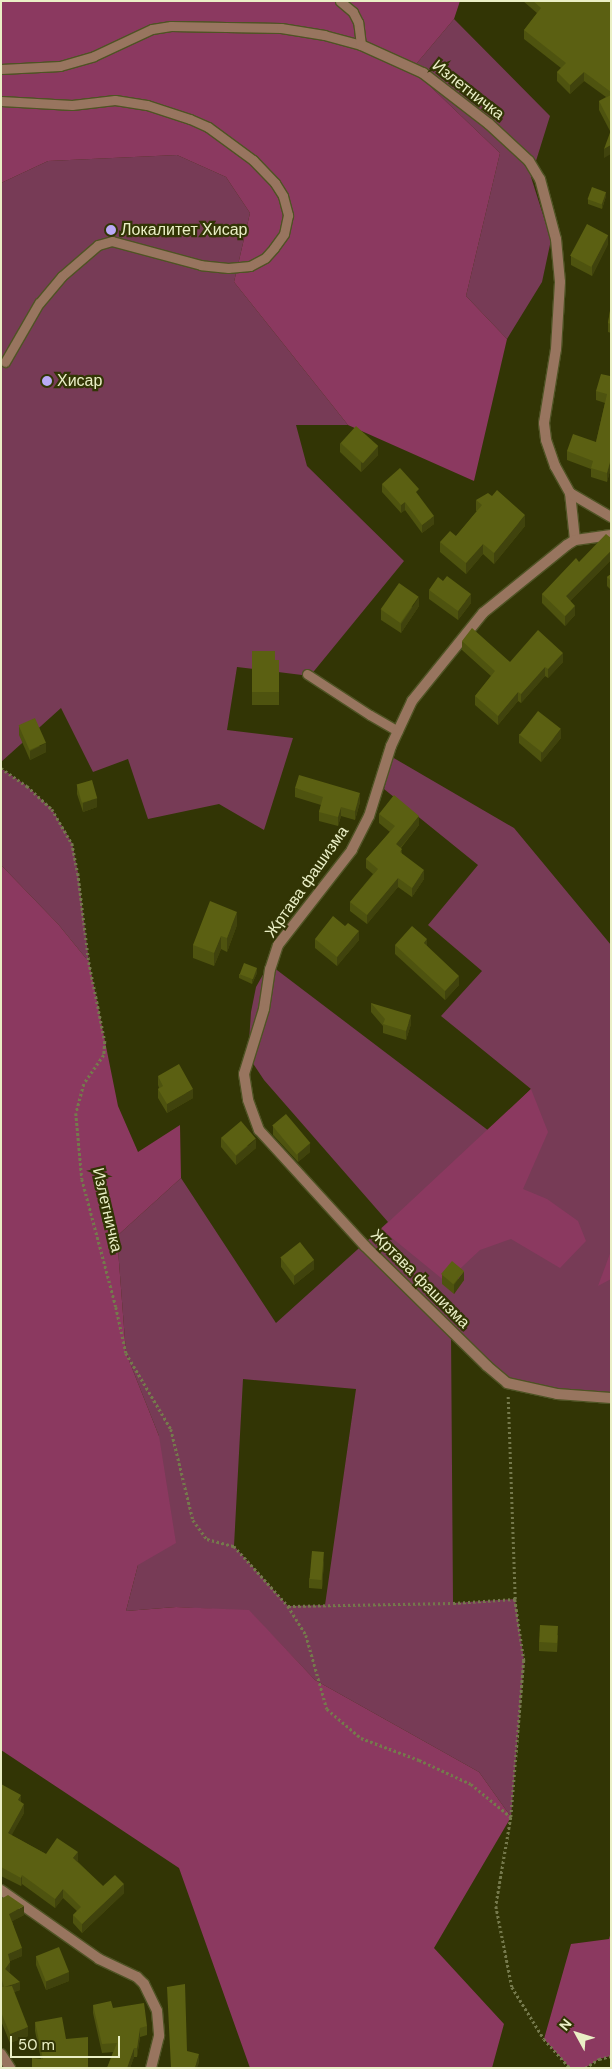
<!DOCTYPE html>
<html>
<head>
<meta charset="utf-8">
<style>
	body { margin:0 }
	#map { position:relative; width:612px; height:2069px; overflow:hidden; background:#323505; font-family:"DM Sans",sans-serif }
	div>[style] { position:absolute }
	.green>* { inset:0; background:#773b56 }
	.forest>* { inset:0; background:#8b3960 }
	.path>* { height:2.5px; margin-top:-1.25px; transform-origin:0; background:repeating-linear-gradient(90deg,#75794c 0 2.5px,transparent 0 5px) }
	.roads { filter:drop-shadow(1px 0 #4f5324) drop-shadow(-1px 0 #4f5324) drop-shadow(0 1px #4f5324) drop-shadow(0 -1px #4f5324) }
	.service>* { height:9px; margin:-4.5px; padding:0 4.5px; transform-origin:4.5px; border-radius:4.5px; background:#98755f }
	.minor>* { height:10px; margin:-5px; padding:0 5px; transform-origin:5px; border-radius:5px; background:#98755f }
	.wall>* { inset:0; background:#4e530f }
	.shaded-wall>* { inset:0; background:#40430d }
	.building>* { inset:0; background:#5b6012; transform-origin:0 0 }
	.dots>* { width:14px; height:14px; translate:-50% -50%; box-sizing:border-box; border:2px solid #323505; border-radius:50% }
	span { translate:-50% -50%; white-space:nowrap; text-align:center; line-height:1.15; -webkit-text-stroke:4.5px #323505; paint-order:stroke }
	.street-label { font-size:16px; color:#eaefc6 }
	.poi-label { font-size:16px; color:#eaefc6 }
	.left { translate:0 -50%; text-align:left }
	.frame { position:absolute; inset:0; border:2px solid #eaefc6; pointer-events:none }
	.north { position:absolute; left:552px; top:2009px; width:50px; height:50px; -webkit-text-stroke:4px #323505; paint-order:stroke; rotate:309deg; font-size:14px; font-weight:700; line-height:20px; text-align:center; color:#eaefc6 }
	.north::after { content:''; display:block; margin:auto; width:18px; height:22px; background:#eaefc6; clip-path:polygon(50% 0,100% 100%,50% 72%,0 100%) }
	.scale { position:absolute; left:10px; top:2036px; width:110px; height:22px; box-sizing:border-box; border:2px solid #eaefc6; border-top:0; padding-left:6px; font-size:15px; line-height:18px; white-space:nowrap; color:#eaefc6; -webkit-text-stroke:4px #323505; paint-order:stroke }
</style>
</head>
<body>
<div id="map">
	<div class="green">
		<i style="clip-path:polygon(454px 19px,550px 116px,531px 177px,551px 240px,542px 282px,507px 339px,466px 296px,500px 153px,412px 69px)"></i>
		<i style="clip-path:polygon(177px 155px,226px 177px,250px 213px,234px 282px,348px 425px,296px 425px,307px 466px,404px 561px,310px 676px,237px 667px,227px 730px,293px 738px,264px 830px,219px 804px,148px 819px,128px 759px,93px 772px,61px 708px,1px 762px,1px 183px,48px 161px)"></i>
		<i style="clip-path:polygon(evenodd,392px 757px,514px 828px,611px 945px,611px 1398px,507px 1383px,451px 1331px,453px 1603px,515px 1599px,524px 1660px,511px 1817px,479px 1772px,315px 1680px,249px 1611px,176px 1607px,126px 1611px,138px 1565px,159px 1436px,126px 1353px,117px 1236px,181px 1178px,276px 1323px,388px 1222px,264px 1080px,248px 1056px,251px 1012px,256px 987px,269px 964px,489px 1131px,531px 1089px,441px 1016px,482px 971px,428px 925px,478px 865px,384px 789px,392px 757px,243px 1379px,356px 1389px,325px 1605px,288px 1606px,234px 1546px,243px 1379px)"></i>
		<i style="clip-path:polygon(1px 768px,27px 786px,52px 809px,72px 843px,78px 873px,89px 962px,58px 924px,1px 865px)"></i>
	</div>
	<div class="forest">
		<i style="clip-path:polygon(1px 1px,460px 1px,454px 19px,412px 69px,500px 153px,466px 296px,507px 339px,474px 481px,348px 425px,234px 282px,250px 213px,226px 177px,177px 155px,48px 161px,1px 183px)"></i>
		<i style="clip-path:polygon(1px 865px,58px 924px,89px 962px,118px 1106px,138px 1152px,180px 1125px,181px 1178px,117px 1236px,126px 1353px,159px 1436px,176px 1543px,138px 1565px,126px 1611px,176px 1607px,249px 1610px,315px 1680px,479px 1772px,511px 1817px,434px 1948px,504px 2024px,492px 2068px,250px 2068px,179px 1868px,1px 1750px)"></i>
		<i style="clip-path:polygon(531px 1089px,548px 1132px,523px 1189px,547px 1199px,578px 1221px,586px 1241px,560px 1268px,511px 1239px,480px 1250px,446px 1282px,381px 1229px)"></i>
		<i style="clip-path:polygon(611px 1251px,611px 1279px,598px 1286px)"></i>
		<i style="clip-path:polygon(611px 1932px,611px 2056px,599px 2059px,585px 2068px,570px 2068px,544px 2039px,571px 1944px,609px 1939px)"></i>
	</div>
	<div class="path">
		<i style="left:1px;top:768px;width:32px;rotate:35deg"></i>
		<i style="left:27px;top:786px;width:34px;rotate:43deg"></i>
		<i style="left:52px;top:809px;width:39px;rotate:60deg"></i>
		<i style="left:72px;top:843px;width:31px;rotate:79deg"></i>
		<i style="left:78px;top:873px;width:90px;rotate:83deg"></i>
		<i style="left:89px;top:962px;width:81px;rotate:78.6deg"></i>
		<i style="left:105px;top:1041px;width:14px;rotate:94deg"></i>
		<i style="left:104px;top:1055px;width:35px;rotate:125deg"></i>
		<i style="left:84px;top:1084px;width:30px;rotate:105deg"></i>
		<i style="left:76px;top:1113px;width:66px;rotate:84.8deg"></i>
		<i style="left:82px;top:1179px;width:132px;rotate:75.1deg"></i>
		<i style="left:116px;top:1307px;width:47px;rotate:77.7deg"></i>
		<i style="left:126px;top:1353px;width:88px;rotate:59.4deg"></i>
		<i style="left:171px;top:1429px;width:94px;rotate:76.4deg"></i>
		<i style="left:193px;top:1520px;width:24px;rotate:54deg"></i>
		<i style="left:207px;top:1539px;width:28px;rotate:15deg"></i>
		<i style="left:234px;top:1546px;width:81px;rotate:48deg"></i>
		<i style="left:288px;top:1606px;width:34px;rotate:58deg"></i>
		<i style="left:306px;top:1635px;width:77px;rotate:74.2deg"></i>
		<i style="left:327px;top:1709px;width:45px;rotate:40.5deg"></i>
		<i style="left:361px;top:1738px;width:62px;rotate:20.8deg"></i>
		<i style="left:419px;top:1760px;width:57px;rotate:24.8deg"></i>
		<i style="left:471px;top:1784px;width:52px;rotate:39.5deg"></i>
		<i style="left:515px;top:1599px;width:62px;rotate:81.6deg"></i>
		<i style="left:524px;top:1660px;width:158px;rotate:94.7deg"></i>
		<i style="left:511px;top:1817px;width:90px;rotate:99.6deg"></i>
		<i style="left:496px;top:1906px;width:83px;rotate:78.8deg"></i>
		<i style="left:512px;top:1987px;width:61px;rotate:58.4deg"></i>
		<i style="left:544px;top:2039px;width:39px;rotate:48deg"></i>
		<i style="left:288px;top:1606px;width:165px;rotate:-1deg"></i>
		<i style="left:453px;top:1603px;width:62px;rotate:-3.7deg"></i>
		<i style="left:515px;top:1599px;width:203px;rotate:-92deg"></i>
		<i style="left:585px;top:2068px;width:17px;rotate:-33deg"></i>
		<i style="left:599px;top:2059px;width:12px;rotate:-14deg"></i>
	</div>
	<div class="roads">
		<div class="service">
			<i style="left:1px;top:69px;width:59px;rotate:-2.9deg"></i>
			<i style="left:60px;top:66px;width:35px;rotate:-16deg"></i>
			<i style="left:94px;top:56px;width:64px;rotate:-25deg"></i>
			<i style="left:152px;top:29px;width:19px;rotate:-9deg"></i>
			<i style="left:171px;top:26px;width:110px;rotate:1deg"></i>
			<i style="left:281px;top:28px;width:44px;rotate:9.2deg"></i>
			<i style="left:324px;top:35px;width:38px;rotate:15deg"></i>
			<i style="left:361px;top:45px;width:23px;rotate:-97deg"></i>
			<i style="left:358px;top:22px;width:11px;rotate:-117deg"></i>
			<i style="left:353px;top:12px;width:17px;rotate:-140deg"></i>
			<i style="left:1px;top:101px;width:71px;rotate:3.2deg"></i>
			<i style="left:72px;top:105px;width:43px;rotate:-6.6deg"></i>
			<i style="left:115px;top:100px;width:32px;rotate:9deg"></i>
			<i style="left:147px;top:105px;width:45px;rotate:18deg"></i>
			<i style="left:190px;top:119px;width:20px;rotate:24deg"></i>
			<i style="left:208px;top:127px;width:56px;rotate:36.3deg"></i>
			<i style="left:253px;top:160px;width:32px;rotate:46deg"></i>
			<i style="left:275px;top:183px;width:15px;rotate:58deg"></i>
			<i style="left:283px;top:196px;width:20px;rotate:75deg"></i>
			<i style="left:288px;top:215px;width:19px;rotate:102deg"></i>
			<i style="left:284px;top:234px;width:17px;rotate:126deg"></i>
			<i style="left:274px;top:248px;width:13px;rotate:132deg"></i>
			<i style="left:265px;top:258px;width:17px;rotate:152deg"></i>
			<i style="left:250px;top:266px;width:22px;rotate:175deg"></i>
			<i style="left:228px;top:268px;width:27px;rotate:-174deg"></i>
			<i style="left:201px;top:265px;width:92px;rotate:-164.9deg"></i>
			<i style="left:112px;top:241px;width:15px;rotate:164deg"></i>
			<i style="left:98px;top:245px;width:48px;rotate:139.3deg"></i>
			<i style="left:62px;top:276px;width:35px;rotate:130deg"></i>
			<i style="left:39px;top:303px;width:68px;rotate:120deg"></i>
			<i style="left:307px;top:674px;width:75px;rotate:33.1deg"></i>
			<i style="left:370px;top:715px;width:32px;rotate:30deg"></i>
		</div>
		<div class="minor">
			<i style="left:361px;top:45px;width:68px;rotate:24.3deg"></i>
			<i style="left:423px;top:73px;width:83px;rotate:37.7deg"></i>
			<i style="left:489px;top:124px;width:54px;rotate:42.8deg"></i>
			<i style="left:529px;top:161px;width:21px;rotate:59deg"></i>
			<i style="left:540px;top:179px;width:62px;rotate:75.1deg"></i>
			<i style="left:556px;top:239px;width:43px;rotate:84.7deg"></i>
			<i style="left:560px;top:282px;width:67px;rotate:93.4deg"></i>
			<i style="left:556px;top:349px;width:75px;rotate:99.2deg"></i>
			<i style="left:544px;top:423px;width:17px;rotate:83deg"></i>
			<i style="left:546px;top:440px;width:28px;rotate:71deg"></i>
			<i style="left:555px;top:466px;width:31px;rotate:61deg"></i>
			<i style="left:570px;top:493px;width:47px;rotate:83.9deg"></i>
			<i style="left:570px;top:493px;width:48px;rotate:30.3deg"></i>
			<i style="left:611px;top:535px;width:36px;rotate:172deg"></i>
			<i style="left:575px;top:540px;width:9px;rotate:148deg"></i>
			<i style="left:567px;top:545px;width:108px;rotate:141deg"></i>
			<i style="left:483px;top:613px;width:113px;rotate:128.9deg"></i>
			<i style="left:412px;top:701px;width:50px;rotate:115deg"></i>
			<i style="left:391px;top:746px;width:73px;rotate:107.4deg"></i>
			<i style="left:369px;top:816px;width:38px;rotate:117deg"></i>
			<i style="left:352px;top:850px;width:120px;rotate:127.9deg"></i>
			<i style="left:278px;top:945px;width:25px;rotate:108deg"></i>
			<i style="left:270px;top:969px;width:40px;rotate:98.5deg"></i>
			<i style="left:264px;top:1009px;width:68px;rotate:107.1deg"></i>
			<i style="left:244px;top:1074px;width:26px;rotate:81deg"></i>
			<i style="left:248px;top:1100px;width:32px;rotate:70deg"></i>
			<i style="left:259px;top:1130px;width:157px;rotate:47.6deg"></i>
			<i style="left:365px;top:1246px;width:171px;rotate:44.5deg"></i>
			<i style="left:487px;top:1366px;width:26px;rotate:40deg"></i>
			<i style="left:507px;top:1383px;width:51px;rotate:12.4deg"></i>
			<i style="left:557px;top:1394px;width:54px;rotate:4.2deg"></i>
			<i style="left:1px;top:1890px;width:120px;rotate:35.1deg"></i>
			<i style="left:99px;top:1959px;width:42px;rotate:25.3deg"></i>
			<i style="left:137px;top:1977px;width:10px;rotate:45deg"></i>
			<i style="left:144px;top:1984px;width:30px;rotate:64deg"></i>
			<i style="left:157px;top:2011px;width:25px;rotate:85deg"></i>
			<i style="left:159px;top:2036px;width:33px;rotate:104deg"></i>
			<i style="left:1px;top:2054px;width:17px;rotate:57deg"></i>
		</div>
	</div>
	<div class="wall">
		<i style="clip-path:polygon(523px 1px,611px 1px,610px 131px,599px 110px,599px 101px,606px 97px,584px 81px,570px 94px,557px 81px,557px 72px,561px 68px,524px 39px,524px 30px,537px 13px)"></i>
		<i style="clip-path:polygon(606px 196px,602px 209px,588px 204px,588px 199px)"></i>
		<i style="clip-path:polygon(608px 244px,592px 276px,571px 265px,571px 256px)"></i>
		<i style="clip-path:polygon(611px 305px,611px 333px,608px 332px,608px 323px)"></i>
		<i style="clip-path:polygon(611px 374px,611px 471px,610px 471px,607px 482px,591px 477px,591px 469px,567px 460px,567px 451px,596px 442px,605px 403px,596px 400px,596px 391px,610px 376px)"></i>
		<i style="clip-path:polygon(340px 443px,378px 455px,361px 472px,340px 452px)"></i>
		<i style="clip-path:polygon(382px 484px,419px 496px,434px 524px,422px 533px,405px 510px,401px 513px,382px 492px)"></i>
		<i style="clip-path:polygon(476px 500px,525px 526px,494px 564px,483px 554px,466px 574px,440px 552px,440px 542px,456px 536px,477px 511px,476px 511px)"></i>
		<i style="clip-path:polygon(611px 560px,570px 601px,575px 615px,565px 626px,542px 603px,542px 594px,579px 562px)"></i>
		<i style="clip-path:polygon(611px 574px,611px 590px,607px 586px,607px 577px)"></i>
		<i style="clip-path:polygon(429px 590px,471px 603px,458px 620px,429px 599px)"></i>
		<i style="clip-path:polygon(419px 606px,401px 633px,381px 620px,381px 610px)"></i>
		<i style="clip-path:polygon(462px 641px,510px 662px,563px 662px,548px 678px,545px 676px,521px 703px,518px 701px,498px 725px,475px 705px,475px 696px,491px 676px,462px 650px)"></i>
		<i style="clip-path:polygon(252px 651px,275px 660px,279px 660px,279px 705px,252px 705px)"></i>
		<i style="clip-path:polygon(19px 726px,46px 752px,30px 760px,19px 735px)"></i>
		<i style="clip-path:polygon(519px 734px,561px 738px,541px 762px,519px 743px)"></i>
		<i style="clip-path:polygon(77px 785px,97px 807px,83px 812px,77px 794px)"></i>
		<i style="clip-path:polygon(295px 788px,360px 802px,355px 820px,341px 816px,338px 826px,319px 821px,319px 812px,321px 805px,295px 797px)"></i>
		<i style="clip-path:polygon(379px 814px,419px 825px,401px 848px,402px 854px,424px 879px,412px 897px,398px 887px,367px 924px,350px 911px,350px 902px,373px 874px,366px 868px,366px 859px,390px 832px,379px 823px)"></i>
		<i style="clip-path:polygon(237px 925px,227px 952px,221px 949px,214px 966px,193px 958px,193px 945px)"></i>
		<i style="clip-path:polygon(315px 939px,359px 940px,337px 966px,315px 948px)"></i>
		<i style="clip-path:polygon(395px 945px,427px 946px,459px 985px,445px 1000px,395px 954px)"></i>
		<i style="clip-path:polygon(257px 973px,252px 984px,239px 978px,239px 974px)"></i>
		<i style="clip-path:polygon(371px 1003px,411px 1024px,406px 1040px,383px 1033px,383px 1026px,371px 1012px)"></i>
		<i style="clip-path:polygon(158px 1076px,193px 1098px,167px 1113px,158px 1098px,158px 1089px,159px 1088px,158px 1085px)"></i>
		<i style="clip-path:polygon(273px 1126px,310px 1152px,298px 1162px,273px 1135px)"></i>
		<i style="clip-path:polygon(221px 1138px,256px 1148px,236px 1165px,221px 1147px)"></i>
		<i style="clip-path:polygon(281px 1258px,314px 1269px,294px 1285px,281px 1267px)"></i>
		<i style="clip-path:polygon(442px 1275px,464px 1280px,454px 1294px,442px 1284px)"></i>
		<i style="clip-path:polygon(324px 1561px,322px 1589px,309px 1588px,309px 1579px)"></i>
		<i style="clip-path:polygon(558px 1635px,557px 1652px,539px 1651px,539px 1642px)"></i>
		<i style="clip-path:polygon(1px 1784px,21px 1802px,24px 1813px,11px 1835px,46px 1854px,78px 1861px,77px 1861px,103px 1886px,124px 1893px,82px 1933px,73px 1923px,73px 1915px,77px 1911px,63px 1898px,55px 1908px,22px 1884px,21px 1886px,1px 1876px)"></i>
		<i style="clip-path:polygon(1px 1899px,24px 1915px,12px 1921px,22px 1956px,10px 1961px,10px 1971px,9px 1972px,20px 1990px,14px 1992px,28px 2036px,10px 2043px,1px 2021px)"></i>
		<i style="clip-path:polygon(36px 1956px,69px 1981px,46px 1990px,36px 1965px)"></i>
		<i style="clip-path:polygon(93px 2005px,113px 2008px,147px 2026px,147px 2035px,140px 2037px,137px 2057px,134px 2057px,130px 2068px,107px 2068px,113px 2052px,102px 2053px,93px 2013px)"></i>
		<i style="clip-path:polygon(35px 2022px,66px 2039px,88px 2068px,41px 2059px,35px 2031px)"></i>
	</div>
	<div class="shaded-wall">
		<i style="clip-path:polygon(584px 72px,584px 81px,570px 94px,570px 85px)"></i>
		<i style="clip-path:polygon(611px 145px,611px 154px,604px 158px,604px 149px)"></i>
		<i style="clip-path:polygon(606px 192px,606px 196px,602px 209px,602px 204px)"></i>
		<i style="clip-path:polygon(608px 235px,608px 244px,592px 276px,592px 266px)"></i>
		<i style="clip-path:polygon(378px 446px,378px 455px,361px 472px,361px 463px)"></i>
		<i style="clip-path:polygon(610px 462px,610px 471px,607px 482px,607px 473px)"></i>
		<i style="clip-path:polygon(405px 502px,405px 510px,401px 513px,401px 505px)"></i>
		<i style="clip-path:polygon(525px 515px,525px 526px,494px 564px,494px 553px)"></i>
		<i style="clip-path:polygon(434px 516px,434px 524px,422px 533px,422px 525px)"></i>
		<i style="clip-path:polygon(483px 544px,483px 554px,466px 574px,466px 563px)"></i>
		<i style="clip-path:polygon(611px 551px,611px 560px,566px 605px,566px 596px)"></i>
		<i style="clip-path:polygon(471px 594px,471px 603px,458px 620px,458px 611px)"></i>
		<i style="clip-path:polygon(419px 597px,419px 606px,401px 633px,401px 624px)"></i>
		<i style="clip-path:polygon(575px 606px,575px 615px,565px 626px,565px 616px)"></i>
		<i style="clip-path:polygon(563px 653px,563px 662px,548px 678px,548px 669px)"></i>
		<i style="clip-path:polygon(545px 667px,545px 676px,521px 703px,521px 694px)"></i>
		<i style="clip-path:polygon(518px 692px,518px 701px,498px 725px,498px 716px)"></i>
		<i style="clip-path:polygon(561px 729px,561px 738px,541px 762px,541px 753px)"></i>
		<i style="clip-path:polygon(46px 743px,46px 752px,30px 760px,30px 751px)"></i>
		<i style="clip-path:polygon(360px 793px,360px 802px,355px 820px,355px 811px)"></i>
		<i style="clip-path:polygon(97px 798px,97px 807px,83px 812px,83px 803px)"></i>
		<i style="clip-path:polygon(341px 807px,341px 816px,338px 826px,338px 817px)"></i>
		<i style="clip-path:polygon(419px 816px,419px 825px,396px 853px,396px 844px)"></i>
		<i style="clip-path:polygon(424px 870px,424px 879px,412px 897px,412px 888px)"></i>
		<i style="clip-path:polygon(398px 878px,398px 887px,367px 924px,367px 915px)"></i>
		<i style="clip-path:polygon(237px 912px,237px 925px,227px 952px,227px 938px)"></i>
		<i style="clip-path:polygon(359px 931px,359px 940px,337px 966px,337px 957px)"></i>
		<i style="clip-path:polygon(221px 936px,221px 949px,214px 966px,214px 953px)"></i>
		<i style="clip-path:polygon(427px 939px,427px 948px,424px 943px)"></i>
		<i style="clip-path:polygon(257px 968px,257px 973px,252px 984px,252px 979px)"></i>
		<i style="clip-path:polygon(459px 976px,459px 985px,445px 1000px,445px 991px)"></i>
		<i style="clip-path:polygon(411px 1015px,411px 1024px,406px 1040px,406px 1031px)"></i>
		<i style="clip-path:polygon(193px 1089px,193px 1098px,167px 1113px,167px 1104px)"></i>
		<i style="clip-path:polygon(256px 1139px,256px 1148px,236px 1165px,236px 1156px)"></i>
		<i style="clip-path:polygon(310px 1143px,310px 1152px,298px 1162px,298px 1153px)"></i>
		<i style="clip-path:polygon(314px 1260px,314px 1269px,294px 1285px,294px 1276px)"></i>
		<i style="clip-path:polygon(464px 1271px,464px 1280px,454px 1294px,454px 1285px)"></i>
		<i style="clip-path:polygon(324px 1552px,324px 1561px,322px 1589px,322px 1580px)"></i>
		<i style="clip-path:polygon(21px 1795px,21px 1803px,18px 1800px)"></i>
		<i style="clip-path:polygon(24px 1804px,24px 1813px,8px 1842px,8px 1833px)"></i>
		<i style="clip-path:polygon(78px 1852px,78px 1861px,73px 1866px,73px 1858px)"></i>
		<i style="clip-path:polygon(22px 1875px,22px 1884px,21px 1886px,21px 1878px)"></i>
		<i style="clip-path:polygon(124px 1884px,124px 1893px,82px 1933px,82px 1924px)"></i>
		<i style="clip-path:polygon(63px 1889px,63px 1898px,55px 1908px,55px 1899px)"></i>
		<i style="clip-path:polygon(24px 1906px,24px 1915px,9px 1923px,9px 1914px)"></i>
		<i style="clip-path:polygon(22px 1948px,22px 1956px,8px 1962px,8px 1954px)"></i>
		<i style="clip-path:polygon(10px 1962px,10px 1971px,5px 1978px,5px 1969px)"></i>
		<i style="clip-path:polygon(69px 1972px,69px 1981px,46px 1990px,46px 1981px)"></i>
		<i style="clip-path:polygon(20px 1982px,20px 1990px,4px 1995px,4px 1987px)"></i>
		<i style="clip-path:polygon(28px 2027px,28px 2036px,10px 2043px,10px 2034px)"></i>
		<i style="clip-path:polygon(140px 2028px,140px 2037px,137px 2057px,137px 2048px)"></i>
		<i style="clip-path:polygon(134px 2048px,134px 2057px,130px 2068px,127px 2068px)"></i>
		<i style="clip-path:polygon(199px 2054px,199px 2063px,197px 2068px,195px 2068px)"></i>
	</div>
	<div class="building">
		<i style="clip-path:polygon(533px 1px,611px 1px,611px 92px,584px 72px,570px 85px,557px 72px,566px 63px,524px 30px,541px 8px)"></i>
		<i style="clip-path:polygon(611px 95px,611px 121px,610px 122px,599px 101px)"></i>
		<i style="clip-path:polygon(611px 130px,611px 145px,604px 149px)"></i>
		<i style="left:592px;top:187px;width:15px;height:13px;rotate:20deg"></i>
		<i style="left:587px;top:224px;width:24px;height:36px;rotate:28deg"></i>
		<i style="clip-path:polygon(611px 305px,611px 324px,608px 323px)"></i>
		<i style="clip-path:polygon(601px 374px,610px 376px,611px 374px,611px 462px,610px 462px,607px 473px,591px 468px,593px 461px,567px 451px,573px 434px,596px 442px,607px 394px,596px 391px)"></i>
		<i style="left:356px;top:426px;width:30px;height:23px;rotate:42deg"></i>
		<i style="clip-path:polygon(400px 468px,419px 489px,416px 492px,434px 516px,422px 525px,405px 502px,401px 505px,382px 484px)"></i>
		<i style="clip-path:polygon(497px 490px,525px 515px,494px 553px,483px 544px,466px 563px,440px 542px,450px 531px,456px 536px,482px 505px,476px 500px,488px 493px,492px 496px)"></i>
		<i style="clip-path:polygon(606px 534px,611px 538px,611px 551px,566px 596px,575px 606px,565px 616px,542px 594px,576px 558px,579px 562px)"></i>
		<i style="clip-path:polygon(611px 574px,611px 581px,607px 577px)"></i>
		<i style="clip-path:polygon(447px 576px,471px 594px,458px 611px,429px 590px,438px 577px,443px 581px)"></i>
		<i style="left:399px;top:583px;width:24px;height:32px;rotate:35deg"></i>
		<i style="clip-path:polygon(472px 628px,510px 662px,538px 630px,563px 653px,548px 669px,545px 667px,521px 694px,518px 692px,498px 716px,475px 696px,495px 671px,462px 641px)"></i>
		<i style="clip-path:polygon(252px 651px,275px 651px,275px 660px,279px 660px,279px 692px,252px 692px)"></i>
		<i style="left:538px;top:711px;width:29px;height:30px;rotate:38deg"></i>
		<i style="left:35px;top:718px;width:27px;height:18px;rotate:66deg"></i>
		<i style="clip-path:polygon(299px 775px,360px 793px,355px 811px,341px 807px,338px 817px,319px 812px,323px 797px,295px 788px)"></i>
		<i style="left:92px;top:780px;width:19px;height:16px;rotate:74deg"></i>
		<i style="clip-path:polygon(394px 795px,419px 816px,396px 844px,402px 849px,400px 852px,424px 870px,412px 888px,398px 878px,367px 915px,350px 902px,378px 869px,366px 859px,395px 826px,379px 814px)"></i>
		<i style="clip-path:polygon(210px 901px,237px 912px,227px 938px,221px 936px,214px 953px,193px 945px)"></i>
		<i style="clip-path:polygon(333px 916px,345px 926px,348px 923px,359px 931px,337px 957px,315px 939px)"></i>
		<i style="clip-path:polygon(412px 926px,427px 939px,424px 943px,459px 976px,445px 991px,395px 945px)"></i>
		<i style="left:244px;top:963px;width:14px;height:12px;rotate:21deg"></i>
		<i style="clip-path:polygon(371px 1003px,411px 1015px,406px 1031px,383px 1024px,385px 1019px)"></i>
		<i style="clip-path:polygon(179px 1064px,193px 1089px,167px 1104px,158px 1089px,163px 1086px,158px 1076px)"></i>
		<i style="left:286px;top:1114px;width:38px;height:18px;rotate:50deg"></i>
		<i style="left:241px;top:1121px;width:23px;height:26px;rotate:50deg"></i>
		<i style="left:300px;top:1242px;width:23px;height:25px;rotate:52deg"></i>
		<i style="left:452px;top:1261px;width:16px;height:17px;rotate:40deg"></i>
		<i style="left:312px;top:1551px;width:12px;height:28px;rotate:5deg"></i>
		<i style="left:540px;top:1625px;width:18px;height:17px;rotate:3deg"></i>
		<i style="clip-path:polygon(1px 1784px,21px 1795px,18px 1800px,24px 1804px,8px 1833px,46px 1854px,57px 1838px,78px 1852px,73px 1858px,103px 1886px,115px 1875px,124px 1884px,82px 1924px,73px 1915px,81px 1907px,63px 1889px,55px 1899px,22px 1875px,21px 1878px,1px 1867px,1px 1861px,2px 1859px,1px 1858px)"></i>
		<i style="clip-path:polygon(8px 1895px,24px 1906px,9px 1914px,22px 1948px,8px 1954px,10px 1962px,5px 1969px,20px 1982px,4px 1987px,1px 1977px,1px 1899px)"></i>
		<i style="left:59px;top:1947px;width:27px;height:25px;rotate:68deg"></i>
		<i style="clip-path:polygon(185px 1984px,187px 2051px,199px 2054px,195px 2068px,171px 2068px,167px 1987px)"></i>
		<i style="clip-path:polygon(12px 1986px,28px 2027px,10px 2034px,1px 2012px,1px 1987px)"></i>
		<i style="clip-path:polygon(111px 2001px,113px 2008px,144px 2003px,147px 2026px,140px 2028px,137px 2048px,134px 2048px,127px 2068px,107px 2068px,117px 2043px,102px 2044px,93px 2005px)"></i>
		<i style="clip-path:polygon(62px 2017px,66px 2039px,88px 2037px,88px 2068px,32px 2068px,32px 2058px,43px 2059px,35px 2022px)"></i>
	</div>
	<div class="dots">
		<i style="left:111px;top:230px;background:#baaaf6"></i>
		<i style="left:47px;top:381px;background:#baaaf6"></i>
	</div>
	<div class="street-label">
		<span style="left:468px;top:90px;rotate:38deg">Излетничка</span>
		<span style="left:307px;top:882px;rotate:-55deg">Жртава фашизма</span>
		<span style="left:107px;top:1210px;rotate:77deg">Излетничка</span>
		<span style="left:420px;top:1279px;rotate:45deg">Жртава фашизма</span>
	</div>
	<div class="poi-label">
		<span class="left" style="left:121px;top:230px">Локалитет Хисар</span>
		<span class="left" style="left:57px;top:381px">Хисар</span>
	</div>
	<div class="frame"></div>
	<div class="north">N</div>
	<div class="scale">50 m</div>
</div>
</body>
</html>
